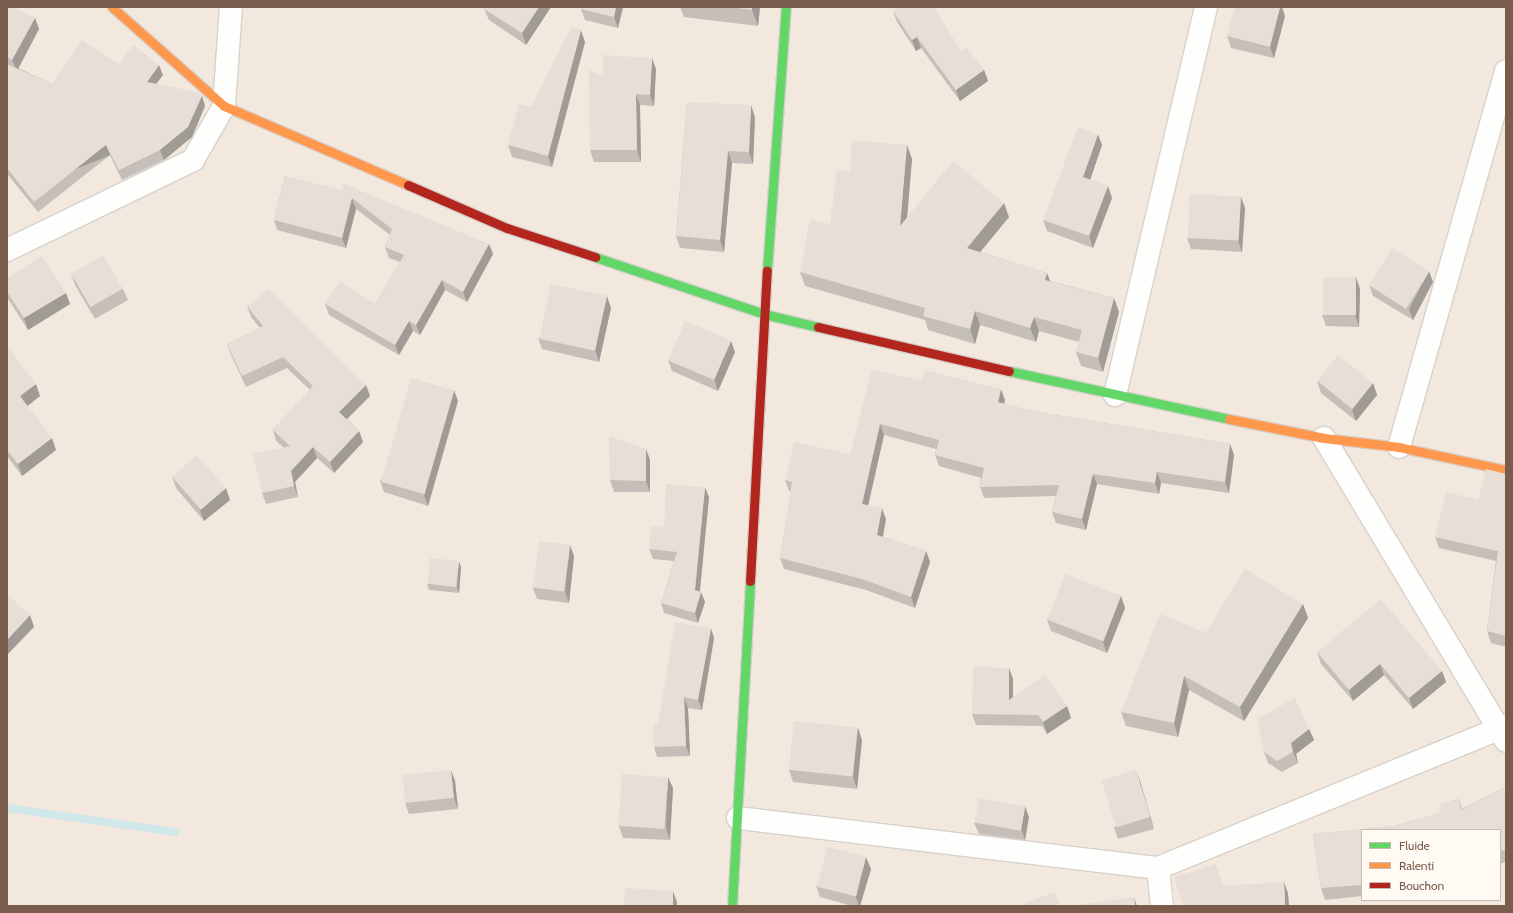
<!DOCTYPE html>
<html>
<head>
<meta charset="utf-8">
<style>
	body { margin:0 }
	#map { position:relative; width:1513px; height:913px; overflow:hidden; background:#f9f5f0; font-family:Cabin,sans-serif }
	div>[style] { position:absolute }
	.residential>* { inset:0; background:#f2e8de }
	.stream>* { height:8px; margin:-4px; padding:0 4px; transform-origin:4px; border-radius:4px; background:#d0e8ea }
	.roads { filter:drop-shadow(1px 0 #d7d1cb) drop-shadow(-1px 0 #d7d1cb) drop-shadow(0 1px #d7d1cb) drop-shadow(0 -1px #d7d1cb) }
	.street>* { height:22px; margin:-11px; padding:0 11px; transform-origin:11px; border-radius:11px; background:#fefefd }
	.fast>* { height:9px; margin:-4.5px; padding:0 4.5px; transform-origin:4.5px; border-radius:4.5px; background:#63d668 }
	.slow>* { height:9px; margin:-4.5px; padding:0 4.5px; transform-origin:4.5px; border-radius:4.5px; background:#ff974d }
	.jam>* { height:9px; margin:-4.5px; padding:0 4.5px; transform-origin:4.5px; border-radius:4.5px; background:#b3261e }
	.wall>* { inset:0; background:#c6bfb9 }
	.shaded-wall>* { inset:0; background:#a19b96; transform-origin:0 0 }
	.building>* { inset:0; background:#e6ded7; transform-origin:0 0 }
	span { translate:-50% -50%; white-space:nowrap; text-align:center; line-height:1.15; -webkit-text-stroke:4px #fffaf3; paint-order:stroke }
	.frame { position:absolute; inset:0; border:8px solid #7a5c4d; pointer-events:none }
	.legend { position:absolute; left:1361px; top:829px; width:140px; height:72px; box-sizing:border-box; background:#fffaf3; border:1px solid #cabbb1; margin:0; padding:5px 7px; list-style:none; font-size:12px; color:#7a5c4d }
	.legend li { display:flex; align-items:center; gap:8px; height:20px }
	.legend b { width:20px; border:1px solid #cabbb1 }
</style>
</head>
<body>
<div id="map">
	<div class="residential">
		<i style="clip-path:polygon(evenodd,7px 7px,1506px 7px,1506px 906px,7px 906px,7px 7px,1362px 830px,1500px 830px,1500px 900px,1362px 900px,1362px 830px)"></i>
	</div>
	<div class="stream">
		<i style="left:7px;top:808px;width:170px;rotate:8.1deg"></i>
	</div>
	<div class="roads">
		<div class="street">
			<i style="left:7px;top:250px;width:207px;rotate:-25.8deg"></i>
			<i style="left:193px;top:160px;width:62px;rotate:-60.1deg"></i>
			<i style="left:224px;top:106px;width:99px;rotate:-86deg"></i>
			<i style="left:1115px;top:395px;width:399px;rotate:-76.8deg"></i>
			<i style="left:1324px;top:438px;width:353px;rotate:59deg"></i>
			<i style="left:1399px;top:447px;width:391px;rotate:-74.1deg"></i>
			<i style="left:738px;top:818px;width:423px;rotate:6.8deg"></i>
			<i style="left:1158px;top:868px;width:376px;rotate:-22.2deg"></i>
			<i style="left:1158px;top:868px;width:38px;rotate:84deg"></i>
		</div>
		<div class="fast">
			<i style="left:595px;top:257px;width:178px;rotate:18.6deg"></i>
			<i style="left:764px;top:314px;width:56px;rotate:13.5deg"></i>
			<i style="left:767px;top:270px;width:264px;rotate:-85.9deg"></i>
			<i style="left:1009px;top:371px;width:225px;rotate:12.3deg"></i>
			<i style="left:732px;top:906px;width:325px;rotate:-86.8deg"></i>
		</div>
		<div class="slow">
			<i style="left:112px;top:7px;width:149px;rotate:41.5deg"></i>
			<i style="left:224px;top:106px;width:200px;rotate:23.2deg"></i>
			<i style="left:1229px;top:419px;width:97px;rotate:11.3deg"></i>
			<i style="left:1324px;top:438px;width:76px;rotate:6.8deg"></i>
			<i style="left:1399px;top:447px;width:109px;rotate:12.1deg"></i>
		</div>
		<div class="jam">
			<i style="left:408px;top:185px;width:108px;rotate:23.5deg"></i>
			<i style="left:507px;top:228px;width:93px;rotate:18.2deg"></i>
			<i style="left:818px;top:327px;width:196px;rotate:13deg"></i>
			<i style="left:750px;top:581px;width:311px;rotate:-86.9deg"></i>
		</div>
	</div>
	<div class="wall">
		<i style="clip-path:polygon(7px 7px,35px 18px,39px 29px,18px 68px,52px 84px,119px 64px,163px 75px,156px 84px,202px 96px,205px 106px,192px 137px,164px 160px,122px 180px,110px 155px,38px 212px,8px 175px,7px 178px)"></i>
		<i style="clip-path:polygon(486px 7px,551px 7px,526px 45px,489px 20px,484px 9px)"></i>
		<i style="clip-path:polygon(623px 7px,618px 28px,585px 20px,581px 9px)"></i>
		<i style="clip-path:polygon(680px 7px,760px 7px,758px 26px,684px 17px)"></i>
		<i style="clip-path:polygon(893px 11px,984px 70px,988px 81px,960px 101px,921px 48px,916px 51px,897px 22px)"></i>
		<i style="clip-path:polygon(1285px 16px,1274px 58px,1231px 48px,1227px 36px)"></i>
		<i style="clip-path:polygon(585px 42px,552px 167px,512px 157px,508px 145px,531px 107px)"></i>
		<i style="clip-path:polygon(656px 69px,654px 106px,640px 105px,641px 162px,594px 162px,590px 150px,603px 76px)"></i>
		<i style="clip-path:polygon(687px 102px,755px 117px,753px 164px,732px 163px,724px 252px,680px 248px,676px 236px)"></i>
		<i style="clip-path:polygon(907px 145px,912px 159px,907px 217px,1009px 217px,980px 252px,1047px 273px,1050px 281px,1114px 298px,1119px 312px,1103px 372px,1081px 366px,1076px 352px,1079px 342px,1039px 331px,1036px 342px,980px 325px,975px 344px,928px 330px,925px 320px,805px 286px,800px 272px,830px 224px,850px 171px)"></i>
		<i style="clip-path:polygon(1102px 145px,1090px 180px,1112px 198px,1093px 248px,1047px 231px,1043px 220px)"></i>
		<i style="clip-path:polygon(285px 176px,489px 244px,493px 254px,467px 302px,445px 290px,420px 335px,413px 331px,399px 355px,329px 315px,325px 304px,375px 304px,400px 262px,389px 258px,385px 247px,390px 235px,356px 209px,346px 248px,277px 230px,274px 220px)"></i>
		<i style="clip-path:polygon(1241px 197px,1245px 208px,1242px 252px,1191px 249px,1187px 238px)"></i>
		<i style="clip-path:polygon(71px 273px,123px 289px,128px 300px,95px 319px,75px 285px)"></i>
		<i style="clip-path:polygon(7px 278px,66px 293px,70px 304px,28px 330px,7px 297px)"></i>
		<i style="clip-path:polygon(1433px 282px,1413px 320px,1373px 296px,1369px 285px)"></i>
		<i style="clip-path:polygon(1360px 289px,1359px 327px,1326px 326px,1322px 315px)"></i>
		<i style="clip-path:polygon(247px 306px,366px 385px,370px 396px,347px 419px,359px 431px,363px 442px,334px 473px,317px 458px,295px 482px,298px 497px,266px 504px,262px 493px,283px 447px,276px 441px,273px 430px,310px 390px,287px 368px,246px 387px,231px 355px,227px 344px,260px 328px,251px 317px)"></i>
		<i style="clip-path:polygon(611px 308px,599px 362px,542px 349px,538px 338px)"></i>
		<i style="clip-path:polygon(7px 351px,40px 396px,27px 406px,56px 450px,22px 476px,7px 456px)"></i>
		<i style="clip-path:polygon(735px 352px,718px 391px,672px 371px,668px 360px)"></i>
		<i style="clip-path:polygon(922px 381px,1005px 400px,1004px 404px,1037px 412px,1230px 444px,1234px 455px,1229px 493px,1161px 483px,1159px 494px,1097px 484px,1086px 530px,1056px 523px,1052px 512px,1056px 496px,984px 498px,980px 487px,981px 478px,939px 466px,935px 455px,936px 449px,884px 435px,868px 505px,886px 519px,883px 537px,926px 551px,930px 562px,915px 608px,866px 590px,784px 569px,780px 558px,791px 491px,789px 491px,785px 480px,850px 454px)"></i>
		<i style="clip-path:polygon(1317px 381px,1373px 383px,1377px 395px,1356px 421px,1321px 393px)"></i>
		<i style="clip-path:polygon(454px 390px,458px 401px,428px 506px,384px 492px,380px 481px)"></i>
		<i style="clip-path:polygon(646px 449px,650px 460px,650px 492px,614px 492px,610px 480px)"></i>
		<i style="clip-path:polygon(1506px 474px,1506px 647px,1491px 643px,1487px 631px,1496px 561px,1439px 548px,1435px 537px,1478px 500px)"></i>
		<i style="clip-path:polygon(172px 476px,230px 500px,204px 521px,176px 488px)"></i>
		<i style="clip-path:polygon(709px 497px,700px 591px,705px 602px,698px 623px,664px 613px,661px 603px,674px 561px,653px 559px,649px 549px,664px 528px)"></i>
		<i style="clip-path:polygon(574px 556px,569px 603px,537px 599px,533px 588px)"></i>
		<i style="clip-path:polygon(461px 567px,459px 593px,429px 590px,427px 584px)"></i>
		<i style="clip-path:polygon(1121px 596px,1125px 608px,1107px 653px,1051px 631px,1047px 620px)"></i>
		<i style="clip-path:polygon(1303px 604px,1308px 618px,1244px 721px,1189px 690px,1178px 737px,1126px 726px,1121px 712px,1206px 633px)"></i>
		<i style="clip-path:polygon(714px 638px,702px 710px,688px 708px,690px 756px,657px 757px,654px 747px,658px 723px)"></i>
		<i style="clip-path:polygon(1317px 652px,1442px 671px,1446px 682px,1413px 709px,1384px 675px,1353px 701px,1321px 664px)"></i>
		<i style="clip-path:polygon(1009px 668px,1013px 679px,1013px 697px,1067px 706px,1071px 718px,1047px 734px,1042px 726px,976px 725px,972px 714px)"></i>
		<i style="clip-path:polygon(858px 728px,862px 740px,857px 789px,793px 782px,789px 770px)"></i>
		<i style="clip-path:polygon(1309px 729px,1314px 740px,1296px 754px,1298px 763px,1282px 772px,1268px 763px,1264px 752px)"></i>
		<i style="clip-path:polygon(451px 770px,455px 781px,458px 809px,409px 814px,405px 803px)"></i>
		<i style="clip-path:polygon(1140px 781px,1154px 829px,1118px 839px,1114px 828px)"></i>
		<i style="clip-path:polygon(673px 788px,670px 840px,623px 838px,619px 826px)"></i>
		<i style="clip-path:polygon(1503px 788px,1506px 794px,1506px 862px,1500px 864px,1500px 830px,1362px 830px,1362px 896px,1325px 900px,1321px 888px,1313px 834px,1394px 826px,1440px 813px,1440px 805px,1459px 799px,1462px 809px)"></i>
		<i style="clip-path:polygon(1029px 817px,1025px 840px,979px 834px,974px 823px)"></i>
		<i style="clip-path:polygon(871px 869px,860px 906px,852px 906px,820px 897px,816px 886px)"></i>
	</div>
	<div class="shaded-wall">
		<i style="clip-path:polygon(539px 7px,551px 7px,526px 45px,522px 33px)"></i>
		<i style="clip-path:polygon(616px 7px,623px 7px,618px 28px,614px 17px)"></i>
		<i style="clip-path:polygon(752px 7px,760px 7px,758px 26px,752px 10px)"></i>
		<i style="clip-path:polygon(1280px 7px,1282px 7px,1285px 16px,1274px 58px,1270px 47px)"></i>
		<i style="clip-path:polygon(35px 18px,39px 29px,17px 71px,12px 60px)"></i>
		<i style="clip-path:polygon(581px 30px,585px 42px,552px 167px,548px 156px)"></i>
		<i style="clip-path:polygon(917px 37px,921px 48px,916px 51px,912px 40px)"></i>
		<i style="clip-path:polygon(652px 58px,656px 69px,654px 106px,650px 95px)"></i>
		<i style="clip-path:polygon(159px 65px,163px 75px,150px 92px,147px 82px)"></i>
		<i style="clip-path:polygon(984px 70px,988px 81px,960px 101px,956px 90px)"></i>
		<i style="clip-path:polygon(636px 94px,640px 105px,641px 162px,637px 150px)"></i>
		<i style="clip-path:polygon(202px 96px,205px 106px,192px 137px,164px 160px,160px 150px)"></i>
		<i style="clip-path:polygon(751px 105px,755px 117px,753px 164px,749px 152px)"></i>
		<i style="clip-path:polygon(1098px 134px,1102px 145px,1087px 189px,1083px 177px)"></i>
		<i style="left:106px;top:145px;width:11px;height:92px;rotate:68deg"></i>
		<i style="clip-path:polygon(907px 145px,912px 159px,905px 241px,900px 226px)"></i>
		<i style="clip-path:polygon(728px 151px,732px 163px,724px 252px,720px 240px)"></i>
		<i style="clip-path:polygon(1108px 186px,1112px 198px,1093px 248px,1089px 236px)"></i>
		<i style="clip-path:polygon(1241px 197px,1245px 208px,1242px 252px,1238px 241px)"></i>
		<i style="clip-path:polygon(352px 198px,356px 209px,346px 248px,342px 238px)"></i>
		<i style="clip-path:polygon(1004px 203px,1009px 217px,972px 262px,967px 248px)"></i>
		<i style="clip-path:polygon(489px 244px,493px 254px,467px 302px,463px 292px)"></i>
		<i style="clip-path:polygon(1429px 271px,1433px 282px,1413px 320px,1409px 309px)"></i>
		<i style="clip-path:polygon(1047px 273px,1052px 287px,1045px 280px)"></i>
		<i style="clip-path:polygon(1356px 277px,1360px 289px,1359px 327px,1355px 315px)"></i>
		<i style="clip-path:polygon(442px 280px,445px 290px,420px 335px,416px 325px)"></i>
		<i style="clip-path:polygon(66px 293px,70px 304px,28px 330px,24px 318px)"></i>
		<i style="clip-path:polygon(607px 296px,611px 308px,599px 362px,595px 350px)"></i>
		<i style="clip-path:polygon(1114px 298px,1119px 312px,1103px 372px,1098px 358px)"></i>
		<i style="clip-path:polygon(975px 311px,980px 325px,975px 344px,970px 329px)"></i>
		<i style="clip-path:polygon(1034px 317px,1039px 331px,1036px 342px,1030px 328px)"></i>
		<i style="clip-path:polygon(409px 321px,413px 331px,399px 355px,395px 345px)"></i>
		<i style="clip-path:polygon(731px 341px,735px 352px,718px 391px,714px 379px)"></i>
		<i style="clip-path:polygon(1373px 383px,1377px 395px,1356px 421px,1352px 410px)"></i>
		<i style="clip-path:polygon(36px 384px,40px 396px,25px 408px,20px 396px)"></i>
		<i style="clip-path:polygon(366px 385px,370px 396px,343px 423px,339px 412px)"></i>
		<i style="clip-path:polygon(1001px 389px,1005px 400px,1002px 413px,998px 402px)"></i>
		<i style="clip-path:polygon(454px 390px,458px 401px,428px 506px,424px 495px)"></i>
		<i style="clip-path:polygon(880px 424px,884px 435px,866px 515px,862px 504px)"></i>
		<i style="clip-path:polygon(359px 431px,363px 442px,334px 473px,330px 462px)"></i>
		<i style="clip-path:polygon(52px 438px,56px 450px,22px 476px,18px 464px)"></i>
		<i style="clip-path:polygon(1230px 444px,1234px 455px,1229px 493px,1225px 482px)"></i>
		<i style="clip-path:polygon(313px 447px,317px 458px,295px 482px,298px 497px,294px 486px,291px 471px)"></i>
		<i style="clip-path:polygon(646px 449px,650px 460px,650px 492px,646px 481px)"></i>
		<i style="clip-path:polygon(1157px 472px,1161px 483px,1159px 494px,1155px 483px)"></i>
		<i style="clip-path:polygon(1093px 474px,1097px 484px,1086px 530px,1082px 519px)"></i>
		<i style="clip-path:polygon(705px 487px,709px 497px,699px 599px,701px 592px,705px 602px,698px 623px,695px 613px,695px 590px)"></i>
		<i style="clip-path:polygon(226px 488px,230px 500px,204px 521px,200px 510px)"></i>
		<i style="clip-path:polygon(882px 508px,886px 519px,881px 546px,877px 535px)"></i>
		<i style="clip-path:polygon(570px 545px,574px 556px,569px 603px,565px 591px)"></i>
		<i style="clip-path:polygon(926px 551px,930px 562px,915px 608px,911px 597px)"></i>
		<i style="clip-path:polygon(459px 561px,461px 567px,459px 593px,457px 587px)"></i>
		<i style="clip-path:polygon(1121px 596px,1125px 608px,1107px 653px,1103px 642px)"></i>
		<i style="clip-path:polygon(1303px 604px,1308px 618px,1244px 721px,1240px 707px)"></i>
		<i style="clip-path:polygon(30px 615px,34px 627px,7px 655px,7px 640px)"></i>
		<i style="clip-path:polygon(711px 628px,714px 638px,702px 710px,698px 700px)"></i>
		<i style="clip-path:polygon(1380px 664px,1384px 675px,1353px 701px,1349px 690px)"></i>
		<i style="clip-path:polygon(1009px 668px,1013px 679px,1013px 711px,1009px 700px)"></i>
		<i style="clip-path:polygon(1442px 671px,1446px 682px,1413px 709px,1409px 698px)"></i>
		<i style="clip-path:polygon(1184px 676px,1189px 690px,1178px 737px,1174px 723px)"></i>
		<i style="clip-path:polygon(684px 697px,688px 708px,690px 756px,686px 746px)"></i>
		<i style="clip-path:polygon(1067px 706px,1071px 718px,1047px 734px,1043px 722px)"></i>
		<i style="clip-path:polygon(858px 728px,862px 740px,857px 789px,853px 777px)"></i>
		<i style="clip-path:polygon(1309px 729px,1314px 740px,1296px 754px,1298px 763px,1293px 752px,1291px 743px)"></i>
		<i style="clip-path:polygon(451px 770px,455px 781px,458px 809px,454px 798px)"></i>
		<i style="clip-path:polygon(1136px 770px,1140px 781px,1154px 829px,1150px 817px)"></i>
		<i style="clip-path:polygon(668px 777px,673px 788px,670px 840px,666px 829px)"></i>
		<i style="clip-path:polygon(1025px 806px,1029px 817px,1025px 840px,1021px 828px)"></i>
		<i style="clip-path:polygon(866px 857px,871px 869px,860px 906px,859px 906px,856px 897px)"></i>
		<i style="clip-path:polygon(1284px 882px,1288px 893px,1289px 906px,1285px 906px)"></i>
		<i style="clip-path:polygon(673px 891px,677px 902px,677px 906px,673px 906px)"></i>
		<i style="clip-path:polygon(1134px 897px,1137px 906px,1135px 906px)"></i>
	</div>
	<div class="building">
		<i style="clip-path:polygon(7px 7px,14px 7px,35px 18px,12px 60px,7px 57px)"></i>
		<i style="clip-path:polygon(486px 7px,539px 7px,522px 33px,484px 9px)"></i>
		<i style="clip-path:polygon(582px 7px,616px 7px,614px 17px,581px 9px)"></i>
		<i style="clip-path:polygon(730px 7px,752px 7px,752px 10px)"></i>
		<i style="clip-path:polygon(899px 7px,934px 7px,961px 51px,966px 47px,984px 70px,956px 90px,917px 37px,912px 40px,893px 11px)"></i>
		<i style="clip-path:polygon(1235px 7px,1280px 7px,1270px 47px,1227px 36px)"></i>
		<i style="clip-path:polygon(571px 27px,581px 30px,548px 156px,508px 145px,519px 104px,531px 107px)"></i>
		<i style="clip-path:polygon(82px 40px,119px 64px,133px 45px,159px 65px,147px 82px,197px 92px,202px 96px,188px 127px,160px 150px,119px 170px,106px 145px,34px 202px,7px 168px,7px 64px,52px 84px)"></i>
		<i style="clip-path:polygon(603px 55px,652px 58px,650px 95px,636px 94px,637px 150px,590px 150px,589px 70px,603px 76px)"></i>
		<i style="clip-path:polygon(687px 102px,751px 105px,749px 152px,728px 151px,720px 240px,676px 236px)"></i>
		<i style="clip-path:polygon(1078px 127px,1098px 134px,1083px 177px,1108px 186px,1089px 236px,1043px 220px)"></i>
		<i style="clip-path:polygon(852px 140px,907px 145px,900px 226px,953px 161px,1004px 203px,967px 248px,1047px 273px,1045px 280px,1114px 298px,1098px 358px,1076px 352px,1082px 330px,1034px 317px,1030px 328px,975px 311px,970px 329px,923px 316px,925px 308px,800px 272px,810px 220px,830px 224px,837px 169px,850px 171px)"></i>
		<i style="clip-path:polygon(285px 176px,342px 190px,342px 183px,489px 244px,463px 292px,442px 280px,416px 325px,409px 321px,395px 345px,325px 304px,340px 281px,375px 304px,404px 255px,385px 247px,392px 229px,352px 198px,342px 238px,274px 220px)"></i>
		<i style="left:1190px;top:194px;width:51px;height:44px;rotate:3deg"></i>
		<i style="left:1392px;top:248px;width:44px;height:44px;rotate:32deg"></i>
		<i style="left:103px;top:255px;width:39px;height:37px;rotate:60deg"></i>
		<i style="clip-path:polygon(42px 256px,66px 293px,24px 318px,7px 292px,7px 278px)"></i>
		<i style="left:1323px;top:277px;width:33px;height:38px"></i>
		<i style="left:551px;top:284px;width:57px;height:56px;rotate:12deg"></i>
		<i style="clip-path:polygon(269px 289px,366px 385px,339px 412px,359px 431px,330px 462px,313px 447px,291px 471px,294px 486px,262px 493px,253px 454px,290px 446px,273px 430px,313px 386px,283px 357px,242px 376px,227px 344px,263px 326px,247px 306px)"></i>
		<i style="clip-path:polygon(1506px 302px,1506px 309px,1504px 309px)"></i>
		<i style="left:685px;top:321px;width:50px;height:43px;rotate:23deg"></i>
		<i style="clip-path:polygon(9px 349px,36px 384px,20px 396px,52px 438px,18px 464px,7px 450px,7px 351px)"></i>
		<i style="left:1338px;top:355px;width:45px;height:33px;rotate:39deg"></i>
		<i style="clip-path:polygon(872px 369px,922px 381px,925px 370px,1001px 389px,998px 402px,1037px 412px,1230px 444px,1225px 482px,1157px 472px,1155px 483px,1093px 474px,1082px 519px,1052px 512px,1059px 485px,980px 487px,984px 468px,935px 455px,939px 440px,880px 424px,862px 504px,882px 508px,877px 535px,926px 551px,911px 597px,862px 579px,780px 558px,792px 482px,785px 480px,794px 442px,850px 454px)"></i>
		<i style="left:411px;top:378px;width:45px;height:108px;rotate:16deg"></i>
		<i style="clip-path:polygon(609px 436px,646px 449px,646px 481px,610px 480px)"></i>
		<i style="left:197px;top:455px;width:44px;height:33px;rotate:49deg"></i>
		<i style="clip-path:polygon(1486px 469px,1506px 474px,1506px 636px,1487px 631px,1498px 551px,1435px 537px,1446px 492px,1478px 500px)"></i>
		<i style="clip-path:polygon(666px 484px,705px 487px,695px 590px,701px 592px,695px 613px,661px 603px,677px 552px,649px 549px,651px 526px,664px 528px)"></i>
		<i style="left:539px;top:541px;width:31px;height:47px;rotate:7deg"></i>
		<i style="left:430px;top:558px;width:29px;height:26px;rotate:6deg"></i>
		<i style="clip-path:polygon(1245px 569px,1303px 604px,1240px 707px,1184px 676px,1174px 723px,1121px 712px,1160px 614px,1206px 633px)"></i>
		<i style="left:1065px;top:574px;width:60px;height:49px;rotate:21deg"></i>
		<i style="clip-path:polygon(9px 596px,30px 615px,7px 640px,7px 599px)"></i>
		<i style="clip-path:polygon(1381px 599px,1442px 671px,1409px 698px,1380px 664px,1349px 690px,1317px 652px)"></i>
		<i style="clip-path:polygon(675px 622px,711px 628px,698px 700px,684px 697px,686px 746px,654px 747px,653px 724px,658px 723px)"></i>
		<i style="clip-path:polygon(973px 667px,1009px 668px,1009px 700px,1045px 675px,1067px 706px,1043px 722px,1038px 715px,972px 714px)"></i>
		<i style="clip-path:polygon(1295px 698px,1309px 729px,1291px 743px,1293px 752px,1277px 761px,1264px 752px,1257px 719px)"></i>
		<i style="left:794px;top:721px;width:64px;height:49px;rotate:6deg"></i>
		<i style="left:451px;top:770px;width:28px;height:49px;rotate:84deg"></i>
		<i style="left:1136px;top:770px;width:49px;height:36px;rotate:73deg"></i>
		<i style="left:622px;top:774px;width:46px;height:52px;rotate:4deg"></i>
		<i style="clip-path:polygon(1503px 788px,1506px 794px,1506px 849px,1500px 851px,1500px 830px,1362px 830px,1362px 885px,1321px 888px,1313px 834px,1394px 826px,1440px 813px,1440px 805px,1459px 799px,1461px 810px)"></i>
		<i style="left:979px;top:798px;width:47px;height:25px;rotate:10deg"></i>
		<i style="left:827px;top:847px;width:40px;height:41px;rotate:14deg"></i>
		<i style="clip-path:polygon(1216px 864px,1223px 886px,1284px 882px,1285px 906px,1183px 906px,1174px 877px)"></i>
		<i style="clip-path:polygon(625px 888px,673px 891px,673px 906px,624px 906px)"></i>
		<i style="clip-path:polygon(1055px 892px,1060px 906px,1018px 906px)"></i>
		<i style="clip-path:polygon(1134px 897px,1135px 906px,1070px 906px)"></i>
	</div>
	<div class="frame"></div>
	<ul class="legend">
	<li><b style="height:5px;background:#63d668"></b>Fluide</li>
	<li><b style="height:5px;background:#ff974d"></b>Ralenti</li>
	<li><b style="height:5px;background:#b3261e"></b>Bouchon</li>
	</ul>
</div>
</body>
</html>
